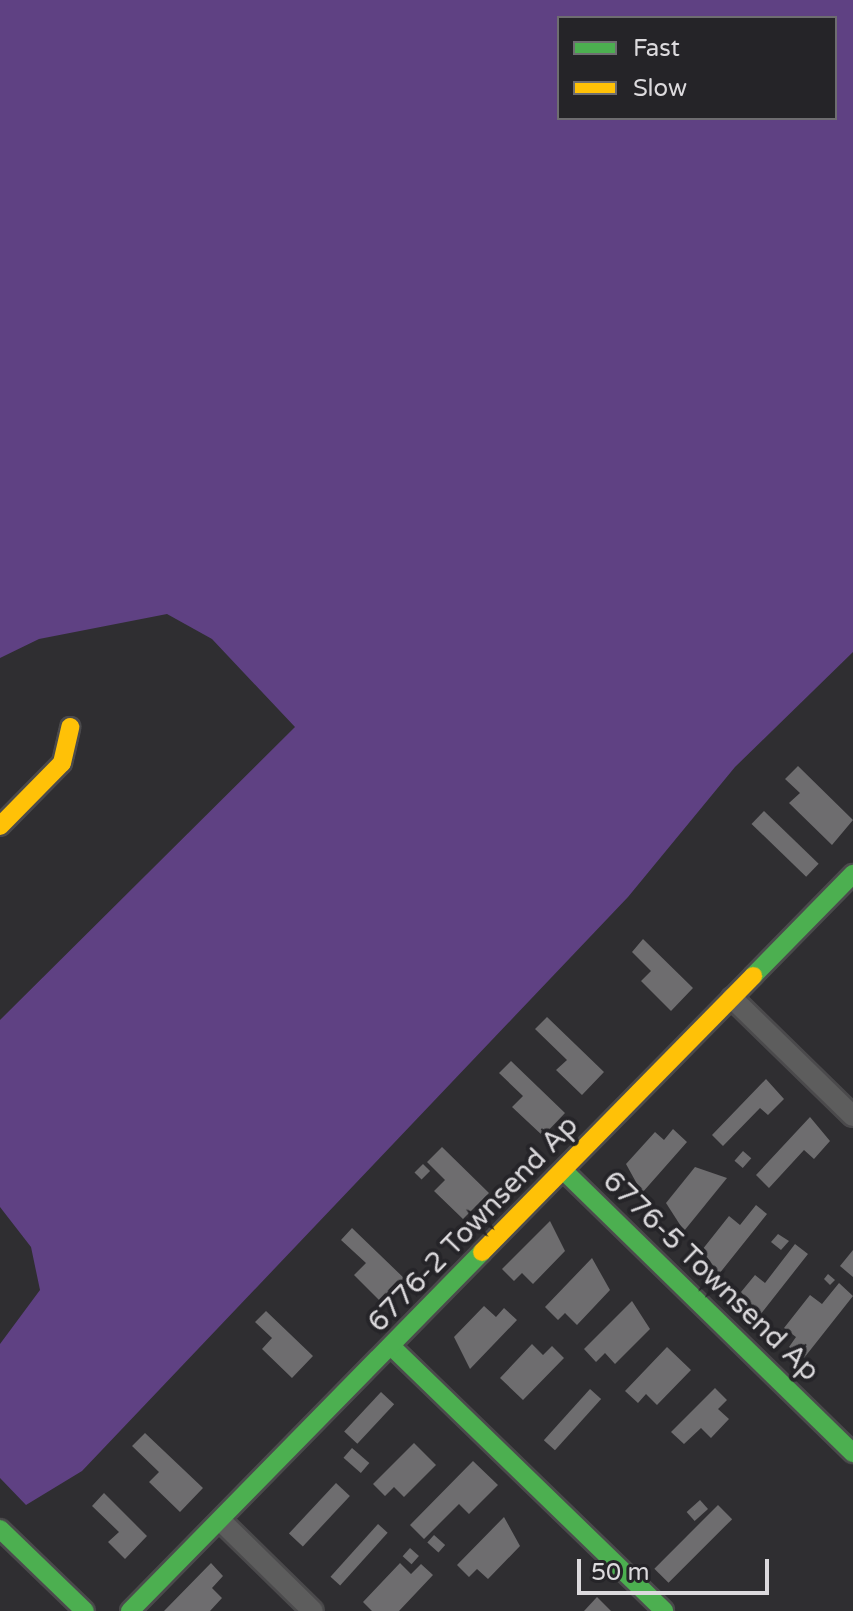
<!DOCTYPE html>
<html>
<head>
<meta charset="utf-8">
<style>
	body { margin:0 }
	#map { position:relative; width:853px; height:1611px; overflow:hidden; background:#2f2e31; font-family:"Varela Round",sans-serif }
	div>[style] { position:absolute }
	.forest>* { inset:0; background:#5f4183 }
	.building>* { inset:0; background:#6e6d6f; transform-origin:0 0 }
	.roads { filter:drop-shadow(2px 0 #4b4a4c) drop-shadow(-2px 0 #4b4a4c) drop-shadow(0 2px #4b4a4c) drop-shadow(0 -2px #4b4a4c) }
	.street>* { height:20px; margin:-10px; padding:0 10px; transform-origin:10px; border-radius:10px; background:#5d5d5d }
	.fast>* { height:18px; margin:-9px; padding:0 9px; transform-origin:9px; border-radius:9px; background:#4caf50 }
	.slow>* { height:18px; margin:-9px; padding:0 9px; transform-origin:9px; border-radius:9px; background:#ffc107 }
	span { translate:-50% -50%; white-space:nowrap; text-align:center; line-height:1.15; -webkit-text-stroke:8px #252428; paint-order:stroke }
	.street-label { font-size:28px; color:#dcdadd }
	.legend { position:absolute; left:557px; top:16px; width:280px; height:104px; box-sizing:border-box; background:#252428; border:2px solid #6e6d70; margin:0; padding:10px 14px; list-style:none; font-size:24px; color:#dcdadd }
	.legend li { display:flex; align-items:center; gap:16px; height:40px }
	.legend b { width:40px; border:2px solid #6e6d70 }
	.scale { position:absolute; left:577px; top:1559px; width:192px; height:36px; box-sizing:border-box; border:4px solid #dcdadd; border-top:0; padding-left:10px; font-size:24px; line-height:28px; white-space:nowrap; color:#dcdadd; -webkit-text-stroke:6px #252428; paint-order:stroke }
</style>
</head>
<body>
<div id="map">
	<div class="forest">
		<i style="clip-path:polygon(evenodd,0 0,853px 0,853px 652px,735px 767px,628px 897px,82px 1471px,26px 1505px,0 1478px,0 1344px,40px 1290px,31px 1247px,0 1207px,0 1020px,295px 727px,212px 639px,167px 614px,39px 639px,0 658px,0 0,559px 18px,835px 18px,835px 118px,559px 118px,559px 18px)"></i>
	</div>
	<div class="building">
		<i style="clip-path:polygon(798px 766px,853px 820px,832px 845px,789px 803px,800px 793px,785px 779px)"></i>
		<i style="left:764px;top:811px;width:76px;height:18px;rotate:44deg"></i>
		<i style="clip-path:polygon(643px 939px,693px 988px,671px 1011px,641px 981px,651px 971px,632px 952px)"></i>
		<i style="clip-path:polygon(547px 1017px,604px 1072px,582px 1095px,556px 1070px,567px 1060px,535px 1029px)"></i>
		<i style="clip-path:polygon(511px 1061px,565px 1113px,543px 1136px,512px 1107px,523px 1096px,499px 1073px)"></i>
		<i style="clip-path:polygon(766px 1079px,784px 1099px,768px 1115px,760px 1108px,723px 1146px,712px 1135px)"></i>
		<i style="clip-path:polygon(810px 1117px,830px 1141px,814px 1159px,804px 1150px,769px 1188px,756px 1175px)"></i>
		<i style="clip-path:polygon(673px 1129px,687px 1142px,642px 1193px,626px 1164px,655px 1132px,664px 1140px)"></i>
		<i style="clip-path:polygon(442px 1147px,489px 1193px,463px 1219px,434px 1191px,445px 1180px,427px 1162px)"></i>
		<i style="left:743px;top:1151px;width:11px;height:13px;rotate:41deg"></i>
		<i style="left:423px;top:1164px;width:10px;height:12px;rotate:45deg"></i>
		<i style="clip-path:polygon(695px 1167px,727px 1178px,684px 1231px,666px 1203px)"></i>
		<i style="clip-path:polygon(756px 1205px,767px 1214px,719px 1274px,702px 1250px,729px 1216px,740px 1225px)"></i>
		<i style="clip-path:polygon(550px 1221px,565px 1251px,533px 1284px,522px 1273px,514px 1281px,502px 1269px)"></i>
		<i style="clip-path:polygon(352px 1228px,407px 1281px,384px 1305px,354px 1275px,366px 1263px,341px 1240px)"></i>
		<i style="clip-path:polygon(778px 1234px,789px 1241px,781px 1250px,771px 1242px)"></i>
		<i style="clip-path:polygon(795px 1244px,808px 1254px,760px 1315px,741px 1292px,755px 1275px,765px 1283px)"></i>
		<i style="clip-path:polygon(853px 1250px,853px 1277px,840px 1266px)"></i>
		<i style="clip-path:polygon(592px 1258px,610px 1290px,577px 1325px,565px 1313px,558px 1320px,545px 1307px)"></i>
		<i style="clip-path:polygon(828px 1274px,835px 1280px,830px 1285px,824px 1279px)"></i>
		<i style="clip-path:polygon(839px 1283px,853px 1296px,804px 1358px,789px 1347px,796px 1337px,784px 1328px,810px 1295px,822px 1304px)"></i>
		<i style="clip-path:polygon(632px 1301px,650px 1329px,615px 1364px,605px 1353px,596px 1362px,584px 1349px)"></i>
		<i style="clip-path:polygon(484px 1306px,496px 1317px,504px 1308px,517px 1320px,470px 1369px,454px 1337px)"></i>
		<i style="clip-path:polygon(266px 1311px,313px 1356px,292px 1378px,262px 1349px,272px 1338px,255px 1322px)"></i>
		<i style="clip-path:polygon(532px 1344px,543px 1355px,552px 1346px,564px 1358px,523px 1400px,500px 1378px)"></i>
		<i style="clip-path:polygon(667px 1347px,691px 1370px,657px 1405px,646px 1394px,638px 1403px,625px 1391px)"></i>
		<i style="clip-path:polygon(715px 1388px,727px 1400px,718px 1409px,729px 1419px,711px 1438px,701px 1428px,684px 1444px,671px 1432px)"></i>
		<i style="left:590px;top:1389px;width:15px;height:69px;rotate:42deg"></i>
		<i style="left:381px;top:1392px;width:18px;height:54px;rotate:43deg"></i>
		<i style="clip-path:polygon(145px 1433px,203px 1488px,180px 1512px,149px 1482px,159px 1472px,132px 1446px)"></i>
		<i style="clip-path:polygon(414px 1443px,436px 1465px,404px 1497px,394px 1487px,385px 1496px,373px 1484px)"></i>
		<i style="left:352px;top:1448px;width:23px;height:13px;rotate:41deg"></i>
		<i style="clip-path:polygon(473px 1461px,498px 1485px,469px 1514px,459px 1504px,424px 1539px,410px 1525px)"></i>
		<i style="left:336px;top:1483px;width:19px;height:69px;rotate:43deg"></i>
		<i style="clip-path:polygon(104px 1493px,147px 1536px,125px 1559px,108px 1542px,119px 1532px,92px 1506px)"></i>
		<i style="left:700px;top:1500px;width:12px;height:18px;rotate:48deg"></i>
		<i style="left:718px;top:1505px;width:20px;height:90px;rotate:45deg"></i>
		<i style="clip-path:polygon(504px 1517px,520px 1546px,488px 1579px,477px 1569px,469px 1577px,457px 1565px)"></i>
		<i style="left:378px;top:1524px;width:13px;height:71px;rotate:42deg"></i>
		<i style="left:434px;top:1535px;width:15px;height:10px;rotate:42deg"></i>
		<i style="left:410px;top:1548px;width:12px;height:11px;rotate:42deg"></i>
		<i style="clip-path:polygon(211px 1563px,223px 1576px,212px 1588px,222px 1598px,210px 1611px,164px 1611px)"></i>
		<i style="clip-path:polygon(400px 1563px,411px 1574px,421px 1564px,433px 1575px,399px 1611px,372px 1611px,363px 1602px)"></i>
		<i style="clip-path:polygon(597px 1597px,611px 1611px,584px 1611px)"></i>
	</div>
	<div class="roads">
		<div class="street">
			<i style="left:732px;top:998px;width:169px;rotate:44.3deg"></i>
			<i style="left:222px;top:1522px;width:127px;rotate:44.4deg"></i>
		</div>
		<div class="fast">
			<i style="left:753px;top:976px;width:143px;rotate:-45.6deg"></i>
			<i style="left:564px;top:1171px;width:404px;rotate:44.3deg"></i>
			<i style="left:392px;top:1347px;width:379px;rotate:44.1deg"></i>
			<i style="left:0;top:1529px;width:118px;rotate:44deg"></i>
			<i style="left:130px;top:1611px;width:503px;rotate:-45.56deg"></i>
		</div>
		<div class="slow">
			<i style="left:0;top:826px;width:88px;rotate:-45.5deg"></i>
			<i style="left:62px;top:763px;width:37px;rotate:-77deg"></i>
			<i style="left:482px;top:1252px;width:387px;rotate:-45.5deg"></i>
		</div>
	</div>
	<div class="street-label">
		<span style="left:473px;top:1224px;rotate:-46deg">6776-2 Townsend Ap</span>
		<span style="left:711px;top:1276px;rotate:44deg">6776-5 Townsend Ap</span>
	</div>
	<ul class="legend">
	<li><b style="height:10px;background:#4caf50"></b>Fast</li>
	<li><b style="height:10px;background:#ffc107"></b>Slow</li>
	</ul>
	<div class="scale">50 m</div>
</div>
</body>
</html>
